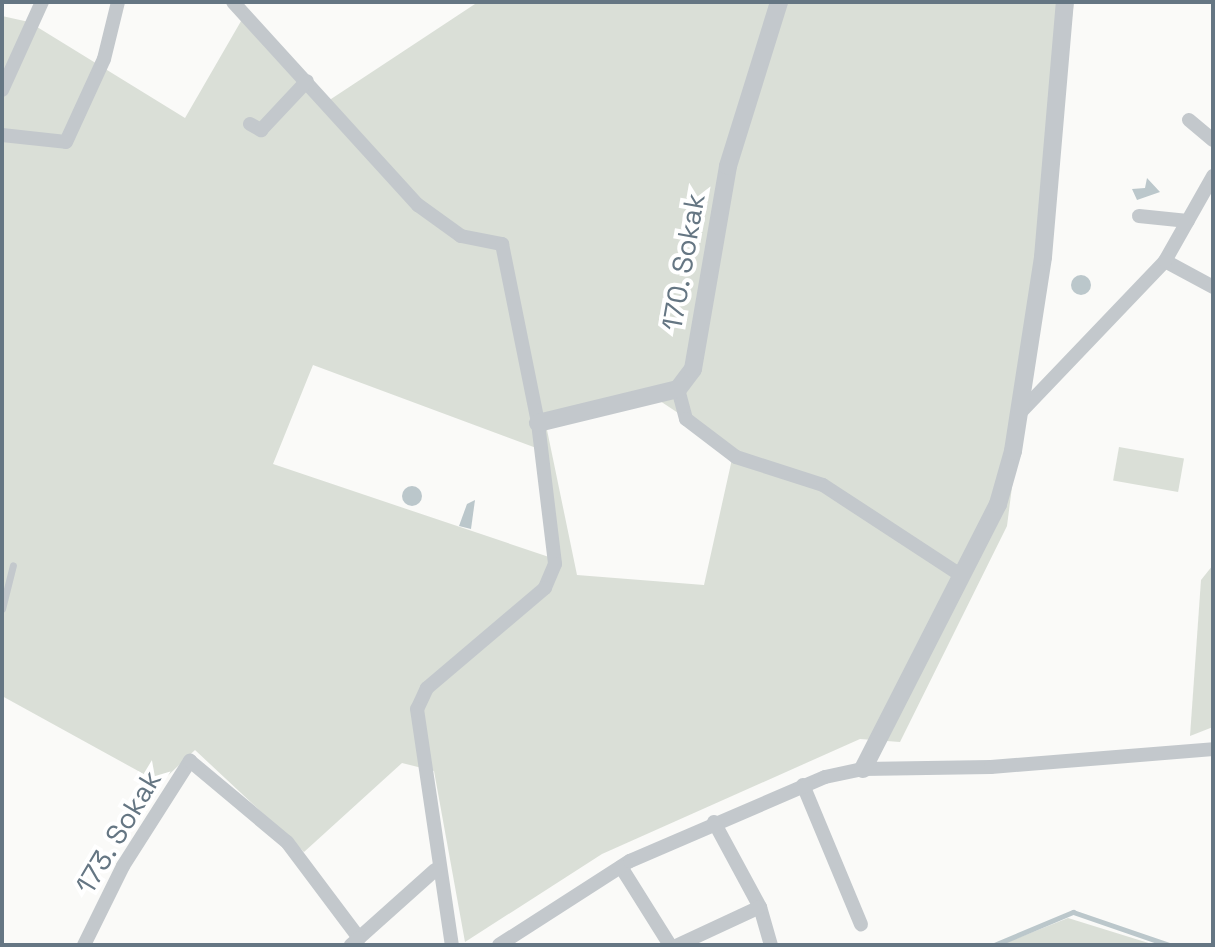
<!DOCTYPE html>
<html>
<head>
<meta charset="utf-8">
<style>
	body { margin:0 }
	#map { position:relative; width:1215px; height:947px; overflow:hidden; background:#fafaf8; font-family:"Space Grotesk",sans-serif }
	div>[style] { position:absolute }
	.green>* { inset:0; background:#dadfd7; transform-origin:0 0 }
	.water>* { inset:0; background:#bbc7cb }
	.round { border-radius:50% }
	.stream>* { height:5px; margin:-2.5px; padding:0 2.5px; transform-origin:2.5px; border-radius:2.5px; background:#bbc7cb }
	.service>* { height:7px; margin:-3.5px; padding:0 3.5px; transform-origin:3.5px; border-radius:3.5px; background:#c3c8cc }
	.minor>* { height:14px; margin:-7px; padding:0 7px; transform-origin:7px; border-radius:7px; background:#c3c8cc }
	.tertiary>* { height:18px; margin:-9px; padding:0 9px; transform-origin:9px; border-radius:9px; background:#c3c8cc }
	span { translate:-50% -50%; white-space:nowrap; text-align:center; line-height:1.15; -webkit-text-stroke:8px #fff; paint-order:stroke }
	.street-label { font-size:28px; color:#657683 }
	.frame { position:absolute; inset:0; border:4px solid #657683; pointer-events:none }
</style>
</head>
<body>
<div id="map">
	<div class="green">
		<i style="clip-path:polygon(evenodd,478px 2px,1074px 2px,1007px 526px,900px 742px,860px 739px,602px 854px,465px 942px,434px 771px,402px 763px,304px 852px,195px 750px,160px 783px,2px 696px,2px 16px,29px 22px,185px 118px,248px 9px,328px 101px,478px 2px,313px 365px,539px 449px,552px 558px,273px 464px,313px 365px,478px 2px,657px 399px,734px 450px,704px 585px,577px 575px,546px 425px,657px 399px)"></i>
		<i style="left:1119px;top:447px;width:66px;height:34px;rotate:10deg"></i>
		<i style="clip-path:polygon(1213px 565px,1213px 727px,1190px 736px,1201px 580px)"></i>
		<i style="clip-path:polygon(1068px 918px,1155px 945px,1000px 945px)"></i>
	</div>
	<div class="water">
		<i style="clip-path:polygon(1147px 178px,1160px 192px,1137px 200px,1132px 189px,1145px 188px)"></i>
		<i class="round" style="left:1071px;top:275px;width:20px;height:20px"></i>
		<i class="round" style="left:402px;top:486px;width:20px;height:20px"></i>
		<i style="clip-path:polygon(475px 500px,471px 529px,459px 526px,467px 504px)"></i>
	</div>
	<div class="stream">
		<i style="left:994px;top:945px;width:86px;rotate:-22.7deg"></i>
		<i style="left:1073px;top:912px;width:102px;rotate:19deg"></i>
	</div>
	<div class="service">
		<i style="left:2px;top:609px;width:45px;rotate:-76deg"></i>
	</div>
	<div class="minor">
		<i style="left:233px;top:2px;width:275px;rotate:47.7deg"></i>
		<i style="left:418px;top:205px;width:53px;rotate:35.8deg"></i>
		<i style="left:461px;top:236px;width:42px;rotate:11deg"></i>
		<i style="left:502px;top:244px;width:183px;rotate:78.6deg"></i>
		<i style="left:538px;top:423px;width:142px;rotate:83.1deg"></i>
		<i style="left:555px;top:564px;width:26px;rotate:113deg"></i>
		<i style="left:545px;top:588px;width:155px;rotate:139.7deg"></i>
		<i style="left:427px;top:688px;width:23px;rotate:115deg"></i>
		<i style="left:417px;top:709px;width:239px;rotate:81.6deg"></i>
		<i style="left:2px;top:90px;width:97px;rotate:-65.6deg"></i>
		<i style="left:1189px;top:120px;width:31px;rotate:40deg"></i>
		<i style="left:250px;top:124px;width:13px;rotate:29deg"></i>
		<i style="left:261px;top:130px;width:67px;rotate:-46.8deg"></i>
		<i style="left:2px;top:135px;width:64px;rotate:6.2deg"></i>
		<i style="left:66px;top:142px;width:91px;rotate:-65.4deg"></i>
		<i style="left:104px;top:59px;width:59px;rotate:-76.2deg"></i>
		<i style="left:1139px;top:216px;width:49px;rotate:5.8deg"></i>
		<i style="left:1165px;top:261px;width:55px;rotate:28.4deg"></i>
		<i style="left:678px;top:389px;width:31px;rotate:75deg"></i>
		<i style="left:686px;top:419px;width:63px;rotate:37.2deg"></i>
		<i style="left:736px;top:457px;width:91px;rotate:17.8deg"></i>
		<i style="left:823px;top:485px;width:163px;rotate:33.2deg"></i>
		<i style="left:1018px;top:415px;width:213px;rotate:-46.3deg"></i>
		<i style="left:1165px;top:261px;width:98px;rotate:-60.5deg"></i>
		<i style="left:803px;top:785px;width:151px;rotate:67.4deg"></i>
		<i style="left:714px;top:822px;width:97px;rotate:61.6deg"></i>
		<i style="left:760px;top:907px;width:40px;rotate:74deg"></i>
		<i style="left:621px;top:867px;width:92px;rotate:57.9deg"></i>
		<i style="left:359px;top:938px;width:102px;rotate:-41.8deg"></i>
		<i style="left:84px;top:945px;width:88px;rotate:-63.7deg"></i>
		<i style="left:123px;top:866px;width:125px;rotate:-57.5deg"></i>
		<i style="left:190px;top:761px;width:126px;rotate:39.9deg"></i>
		<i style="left:287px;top:842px;width:120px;rotate:53.1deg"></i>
		<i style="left:359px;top:938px;width:11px;rotate:139deg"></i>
		<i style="left:499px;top:945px;width:156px;rotate:-32.7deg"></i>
		<i style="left:630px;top:861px;width:212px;rotate:-23.3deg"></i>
		<i style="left:825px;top:777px;width:39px;rotate:-12deg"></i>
		<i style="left:863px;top:769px;width:128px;rotate:-0.9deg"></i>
		<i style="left:991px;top:767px;width:223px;rotate:-4.6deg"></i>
		<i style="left:678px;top:945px;width:90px;rotate:-24.9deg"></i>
	</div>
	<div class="tertiary">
		<i style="left:538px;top:423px;width:144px;rotate:-13.7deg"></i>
		<i style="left:678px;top:389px;width:25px;rotate:-53deg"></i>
		<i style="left:693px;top:369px;width:206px;rotate:-80.2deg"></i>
		<i style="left:728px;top:166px;width:172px;rotate:-72.7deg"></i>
		<i style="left:863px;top:769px;width:297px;rotate:-63deg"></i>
		<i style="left:998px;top:504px;width:55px;rotate:-74.2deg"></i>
		<i style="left:1013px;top:451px;width:196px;rotate:-81.2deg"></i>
		<i style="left:1043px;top:257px;width:256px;rotate:-85.1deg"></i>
	</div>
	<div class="street-label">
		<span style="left:683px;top:262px;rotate:-80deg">170. Sokak</span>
		<span style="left:118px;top:832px;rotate:-59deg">173. Sokak</span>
	</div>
	<div class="frame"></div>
</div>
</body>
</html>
